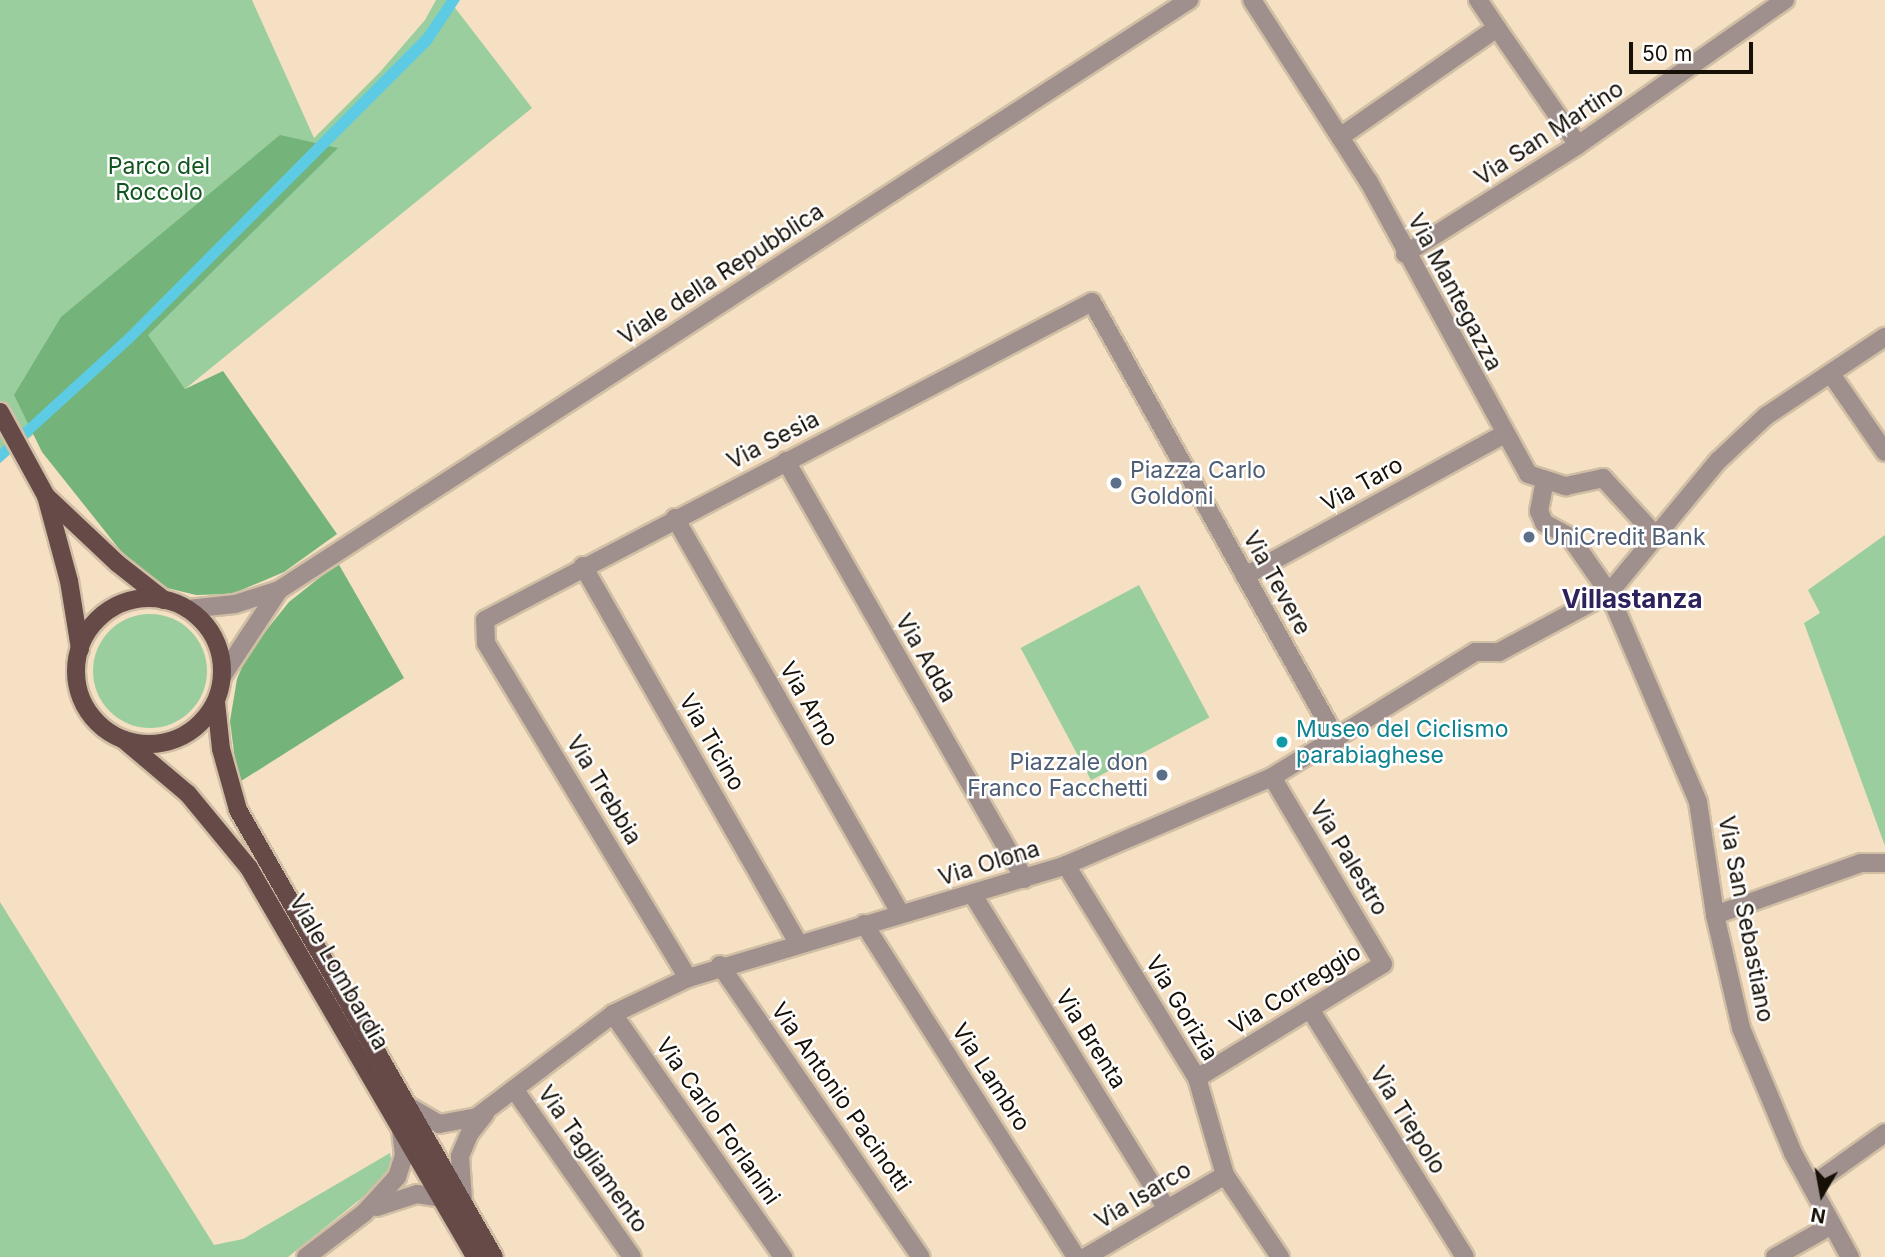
<!DOCTYPE html>
<html>
<head>
<meta charset="utf-8">
<style>
	body { margin:0 }
	#map { position:relative; width:1885px; height:1257px; overflow:hidden; background:#f5e0c3; font-family:Inter,sans-serif }
	div>[style] { position:absolute }
	.green>* { inset:0; background:#9bce9e; transform-origin:0 0 }
	.round { border-radius:50% }
	.forest>* { inset:0; background:#74b379 }
	.water>* { inset:0; background:#5ccbe3 }
	.roads { filter:drop-shadow(2px 0 #d1bfa5) drop-shadow(-2px 0 #d1bfa5) drop-shadow(0 2px #d1bfa5) drop-shadow(0 -2px #d1bfa5) }
	.minor>* { height:18px; margin:-9px; padding:0 9px; transform-origin:9px; border-radius:9px; background:#9f8f8d }
	.major>* { height:18px; margin:-9px; padding:0 9px; transform-origin:9px; border-radius:9px; background:#664a48 }
	.major>.ring { margin:-9px; padding:0; box-sizing:content-box; background:none; border:18px solid #664a48; border-radius:50% }
	.dots>* { width:19px; height:19px; translate:-50% -50%; box-sizing:border-box; border:4px solid #fff; border-radius:50% }
	span { translate:-50% -50%; white-space:nowrap; text-align:center; line-height:1.15; -webkit-text-stroke:5px #fff; paint-order:stroke }
	.street-label { font-size:23px; color:#171006 }
	.park-label { font-size:23px; color:#10541e }
	.service-label { font-size:23px; color:#4e5e75 }
	.left { translate:0 -50%; text-align:left }
	.right { translate:-100% -50%; text-align:right }
	.culture-label { font-size:23px; color:#0d838f }
	.quarter-label { font-size:26px; color:#2f215c; font-weight:700 }
	.north { position:absolute; left:1787px; top:1159px; width:70px; height:70px; -webkit-text-stroke:5px #fff; paint-order:stroke; rotate:190deg; font-size:19px; font-weight:700; line-height:28px; text-align:center; color:#171006 }
	.north::after { content:''; display:block; margin:auto; width:24px; height:32px; background:#171006; clip-path:polygon(50% 0,100% 100%,50% 72%,0 100%) }
	.scale { position:absolute; left:1629px; top:42px; width:124px; height:32px; box-sizing:border-box; border:4px solid #171006; border-top:0; padding-left:9px; font-size:21px; line-height:24px; white-space:nowrap; color:#171006; -webkit-text-stroke:5px #fff; paint-order:stroke }
</style>
</head>
<body>
<div id="map">
	<div class="green">
		<i style="clip-path:polygon(0 0,252px 0,314px 138px,380px 72px,425px 20px,436px 0,449px 0,532px 108px,185px 389px,148px 336px,0 463px)"></i>
		<i style="clip-path:polygon(1885px 535px,1885px 846px,1804px 623px,1820px 613px,1808px 590px)"></i>
		<i style="left:1139px;top:585px;width:150px;height:134px;rotate:62deg"></i>
		<i class="round" style="left:93px;top:614px;width:114px;height:114px"></i>
		<i style="clip-path:polygon(0 902px,214px 1245px,243px 1239px,390px 1153px,393px 1173px,288px 1257px,0 1257px)"></i>
	</div>
	<div class="forest">
		<i style="clip-path:polygon(280px 135px,338px 148px,148px 335px,185px 389px,223px 371px,337px 534px,284px 572px,232px 594px,196px 595px,159px 586px,124px 555px,42px 452px,14px 395px,61px 317px)"></i>
		<i style="clip-path:polygon(338px 563px,404px 678px,238px 783px,230px 721px,237px 679px,248px 653px,289px 602px)"></i>
	</div>
	<div class="water">
		<i style="clip-path:polygon(447px 0,460px 0,431px 44px,134px 341px,0 463px,0 449px,127px 333px,423px 35px)"></i>
	</div>
	<div class="roads">
		<div class="minor">
			<i style="left:1252px;top:0;width:216px;rotate:57.3deg"></i>
			<i style="left:1369px;top:182px;width:332px;rotate:61.4deg"></i>
			<i style="left:1528px;top:474px;width:40px;rotate:18deg"></i>
			<i style="left:1566px;top:486px;width:38px;rotate:-12deg"></i>
			<i style="left:1603px;top:478px;width:81px;rotate:47.5deg"></i>
			<i style="left:1497px;top:28px;width:142px;rotate:55.3deg"></i>
			<i style="left:1340px;top:137px;width:191px;rotate:-34.8deg"></i>
			<i style="left:1497px;top:28px;width:34px;rotate:-124deg"></i>
			<i style="left:1405px;top:254px;width:204px;rotate:-32.2deg"></i>
			<i style="left:1578px;top:145px;width:253px;rotate:-35deg"></i>
			<i style="left:1831px;top:374px;width:95px;rotate:55.3deg"></i>
			<i style="left:786px;top:461px;width:481px;rotate:60.3deg"></i>
			<i style="left:1545px;top:480px;width:32px;rotate:101deg"></i>
			<i style="left:1539px;top:511px;width:13px;rotate:67deg"></i>
			<i style="left:1544px;top:523px;width:30px;rotate:28deg"></i>
			<i style="left:1570px;top:537px;width:68px;rotate:55.1deg"></i>
			<i style="left:1609px;top:593px;width:227px;rotate:66.9deg"></i>
			<i style="left:1698px;top:802px;width:114px;rotate:81.4deg"></i>
			<i style="left:1715px;top:915px;width:116px;rotate:77deg"></i>
			<i style="left:1741px;top:1028px;width:135px;rotate:67.4deg"></i>
			<i style="left:1793px;top:1153px;width:119px;rotate:61.3deg"></i>
			<i style="left:675px;top:518px;width:456px;rotate:60.3deg"></i>
			<i style="left:583px;top:566px;width:434px;rotate:60.3deg"></i>
			<i style="left:1245px;top:576px;width:294px;rotate:-28.7deg"></i>
			<i style="left:188px;top:609px;width:47px;rotate:-6.1deg"></i>
			<i style="left:235px;top:604px;width:46px;rotate:-17.7deg"></i>
			<i style="left:279px;top:590px;width:1085px;rotate:-32.96deg"></i>
			<i style="left:223px;top:675px;width:102px;rotate:-56.6deg"></i>
			<i style="left:1066px;top:865px;width:250px;rotate:58.4deg"></i>
			<i style="left:1197px;top:1078px;width:101px;rotate:73.9deg"></i>
			<i style="left:1225px;top:1175px;width:99px;rotate:56.1deg"></i>
			<i style="left:973px;top:895px;width:369px;rotate:58.3deg"></i>
			<i style="left:1715px;top:915px;width:155px;rotate:-19.6deg"></i>
			<i style="left:1861px;top:863px;width:24px"></i>
			<i style="left:864px;top:924px;width:395px;rotate:57.5deg"></i>
			<i style="left:720px;top:965px;width:354px;rotate:55.5deg"></i>
			<i style="left:688px;top:978px;width:391px;rotate:-121.1deg"></i>
			<i style="left:486px;top:643px;width:23px;rotate:-92deg"></i>
			<i style="left:485px;top:620px;width:685px;rotate:-27.65deg"></i>
			<i style="left:1092px;top:302px;width:502px;rotate:60.78deg"></i>
			<i style="left:1310px;top:1009px;width:292px;rotate:58deg"></i>
			<i style="left:613px;top:1014px;width:297px;rotate:55deg"></i>
			<i style="left:1197px;top:1078px;width:218px;rotate:-31.5deg"></i>
			<i style="left:1383px;top:964px;width:217px;rotate:-120.7deg"></i>
			<i style="left:514px;top:1089px;width:205px;rotate:54.9deg"></i>
			<i style="left:408px;top:1106px;width:36px;rotate:30deg"></i>
			<i style="left:439px;top:1124px;width:39px;rotate:-10deg"></i>
			<i style="left:477px;top:1117px;width:171px;rotate:-37.1deg"></i>
			<i style="left:613px;top:1014px;width:83px;rotate:-25.6deg"></i>
			<i style="left:688px;top:978px;width:395px;rotate:-16.6deg"></i>
			<i style="left:1066px;top:865px;width:224px;rotate:-23.1deg"></i>
			<i style="left:1272px;top:777px;width:238px;rotate:-31.6deg"></i>
			<i style="left:1475px;top:652px;width:24px"></i>
			<i style="left:1499px;top:652px;width:125px;rotate:-28.2deg"></i>
			<i style="left:1609px;top:593px;width:171px;rotate:-50.5deg"></i>
			<i style="left:1718px;top:461px;width:66px;rotate:-43.2deg"></i>
			<i style="left:1766px;top:416px;width:143px;rotate:-33.6deg"></i>
			<i style="left:1811px;top:1186px;width:91px;rotate:-35.6deg"></i>
			<i style="left:463px;top:1201px;width:45px;rotate:-93.8deg"></i>
			<i style="left:460px;top:1156px;width:25px;rotate:-67deg"></i>
			<i style="left:470px;top:1133px;width:24px;rotate:-52deg"></i>
			<i style="left:377px;top:1207px;width:42px;rotate:-18deg"></i>
			<i style="left:417px;top:1194px;width:24px;rotate:9deg"></i>
			<i style="left:306px;top:1257px;width:73px;rotate:-37.2deg"></i>
			<i style="left:364px;top:1213px;width:49px;rotate:-47.5deg"></i>
			<i style="left:397px;top:1177px;width:23px;rotate:-72deg"></i>
			<i style="left:404px;top:1155px;width:26px;rotate:-97deg"></i>
			<i style="left:1086px;top:1257px;width:161px;rotate:-30.5deg"></i>
			<i style="left:1775px;top:1257px;width:65px;rotate:-29.3deg"></i>
		</div>
		<div class="major">
			<i style="left:0;top:412px;width:96px;rotate:61.3deg"></i>
			<i style="left:46px;top:496px;width:88px;rotate:74.9deg"></i>
			<i style="left:69px;top:581px;width:69px;rotate:80.8deg"></i>
			<i style="left:46px;top:496px;width:98px;rotate:43.3deg"></i>
			<i style="left:117px;top:563px;width:60px;rotate:38.2deg"></i>
			<i class="ring" style="left:76px;top:598px;width:128px;height:128px"></i>
			<i style="left:216px;top:702px;width:47px;rotate:83.9deg"></i>
			<i style="left:221px;top:749px;width:63px;rotate:74.4deg"></i>
			<i style="left:238px;top:810px;width:515px;rotate:60.2deg"></i>
			<i style="left:124px;top:740px;width:84px;rotate:40.2deg"></i>
			<i style="left:188px;top:794px;width:96px;rotate:50.5deg"></i>
			<i style="left:249px;top:868px;width:450px;rotate:59.8deg"></i>
		</div>
	</div>
	<div class="dots">
		<i style="left:1116px;top:483px;background:#5c6f8a"></i>
		<i style="left:1529px;top:537px;background:#5c6f8a"></i>
		<i style="left:1282px;top:742px;background:#0f9aa8"></i>
		<i style="left:1162px;top:775px;background:#5c6f8a"></i>
	</div>
	<div class="street-label">
		<span style="left:1549px;top:133px;rotate:-33deg">Via San Martino</span>
		<span style="left:721px;top:274px;rotate:-33deg">Viale della Repubblica</span>
		<span style="left:1455px;top:292px;rotate:62deg">Via Mantegazza</span>
		<span style="left:773px;top:440px;rotate:-27deg">Via Sesia</span>
		<span style="left:1362px;top:484px;rotate:-29deg">Via Taro</span>
		<span style="left:1277px;top:583px;rotate:61deg">Via Tevere</span>
		<span style="left:926px;top:658px;rotate:60deg">Via Adda</span>
		<span style="left:809px;top:704px;rotate:60deg">Via Arno</span>
		<span style="left:712px;top:742px;rotate:60deg">Via Ticino</span>
		<span style="left:604px;top:790px;rotate:59deg">Via Trebbia</span>
		<span style="left:1349px;top:858px;rotate:59deg">Via Palestro</span>
		<span style="left:989px;top:863px;rotate:-17deg">Via Olona</span>
		<span style="left:1746px;top:919px;rotate:79deg">Via San Sebastiano</span>
		<span style="left:339px;top:972px;rotate:60deg">Viale Lombardia</span>
		<span style="left:1295px;top:989px;rotate:-32deg">Via Correggio</span>
		<span style="left:1182px;top:1008px;rotate:59deg">Via Gorizia</span>
		<span style="left:1091px;top:1039px;rotate:58deg">Via Brenta</span>
		<span style="left:991px;top:1077px;rotate:57deg">Via Lambro</span>
		<span style="left:841px;top:1097px;rotate:55deg">Via Antonio Pacinotti</span>
		<span style="left:1408px;top:1120px;rotate:58deg">Via Tiepolo</span>
		<span style="left:718px;top:1121px;rotate:55deg">Via Carlo Forlanini</span>
		<span style="left:593px;top:1159px;rotate:55deg">Via Tagliamento</span>
		<span style="left:1143px;top:1195px;rotate:-31deg">Via Isarco</span>
	</div>
	<div class="park-label">
		<span style="left:159px;top:179px">Parco del<br>Roccolo</span>
	</div>
	<div class="service-label">
		<span class="left" style="left:1130px;top:483px">Piazza Carlo<br>Goldoni</span>
		<span class="left" style="left:1543px;top:537px">UniCredit Bank</span>
		<span class="right" style="left:1148px;top:775px">Piazzale don<br>Franco Facchetti</span>
	</div>
	<div class="culture-label">
		<span class="left" style="left:1296px;top:742px">Museo del Ciclismo<br>parabiaghese</span>
	</div>
	<div class="quarter-label">
		<span style="left:1632px;top:599px">Villastanza</span>
	</div>
	<div class="north">N</div>
	<div class="scale">50 m</div>
</div>
</body>
</html>
